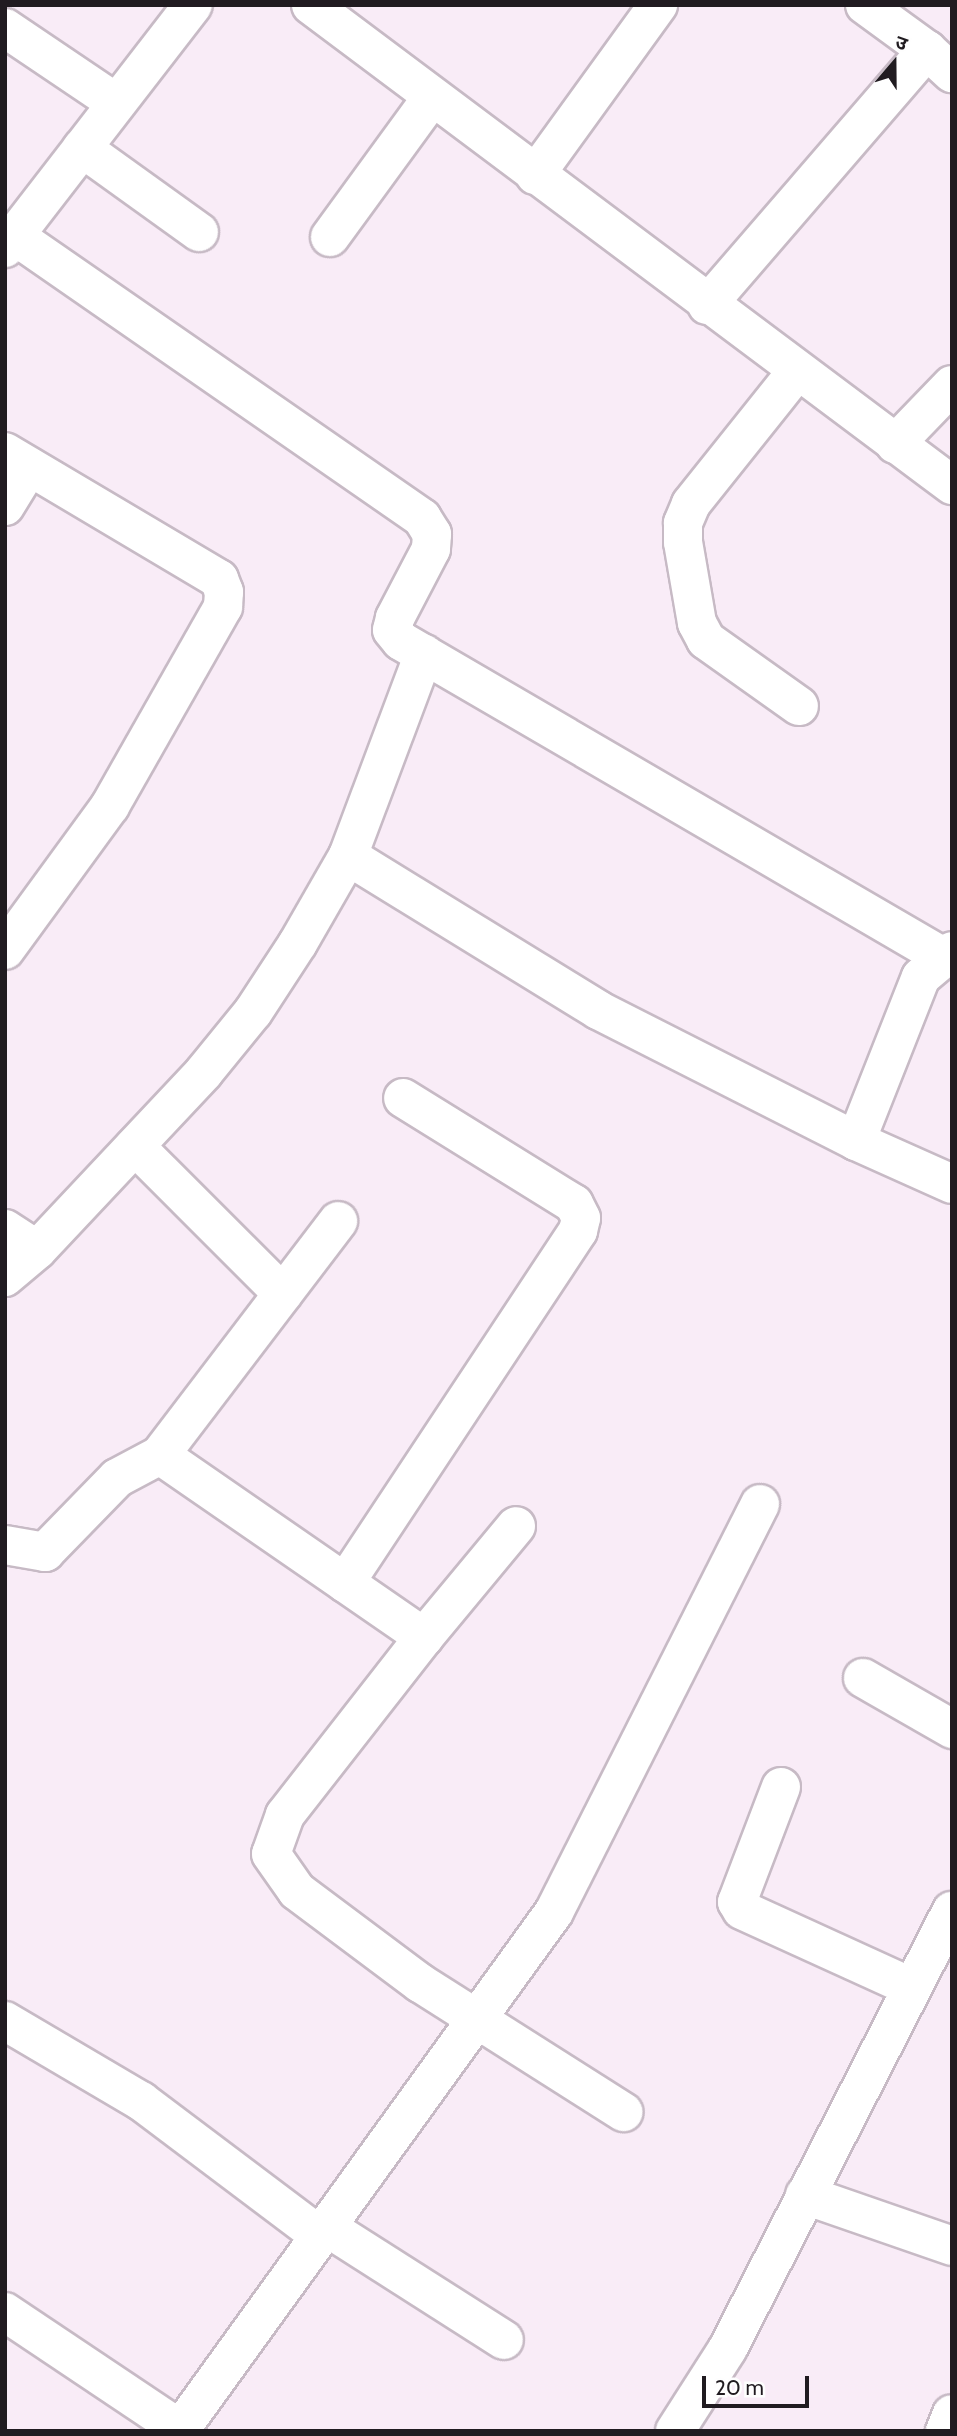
<!DOCTYPE html>
<html>
<head>
<meta charset="utf-8">
<style>
	body { margin:0 }
	#map { position:relative; width:957px; height:2436px; overflow:hidden; background:#f9ecf7; font-family:Cabin,"Noto Sans Devanagari",sans-serif }
	div>[style] { position:absolute }
	.roads { filter:drop-shadow(2px 0 #c7bac5) drop-shadow(-2px 0 #c7bac5) drop-shadow(0 2px #c7bac5) drop-shadow(0 -2px #c7bac5) }
	.minor>* { height:38px; margin:-19px; padding:0 19px; transform-origin:19px; border-radius:19px; background:#fff }
	span { translate:-50% -50%; white-space:nowrap; text-align:center; line-height:1.15; -webkit-text-stroke:5px #fefefe; paint-order:stroke }
	.frame { position:absolute; inset:0; border:7px solid #201b20; pointer-events:none }
	.north { position:absolute; left:859px; top:28px; width:70px; height:70px; -webkit-text-stroke:5px #fefefe; paint-order:stroke; rotate:20deg; font-size:19px; font-weight:700; line-height:28px; text-align:center; color:#201b20 }
	.north::after { content:''; display:block; margin:auto; width:24px; height:32px; background:#201b20; clip-path:polygon(50% 0,100% 100%,50% 72%,0 100%) }
	.scale { position:absolute; left:702px; top:2376px; width:107px; height:32px; box-sizing:border-box; border:4px solid #201b20; border-top:0; padding-left:9px; font-size:21px; line-height:24px; white-space:nowrap; color:#201b20; -webkit-text-stroke:5px #fefefe; paint-order:stroke }
</style>
</head>
<body>
<div id="map">
	<div class="roads">
		<div class="minor">
			<i style="left:311px;top:5px;width:801px;rotate:36.83deg"></i>
			<i style="left:865px;top:5px;width:77px;rotate:36deg"></i>
			<i style="left:927px;top:50px;width:34px;rotate:43deg"></i>
			<i style="left:5px;top:28px;width:134px;rotate:34deg"></i>
			<i style="left:82px;top:148px;width:144px;rotate:35.7deg"></i>
			<i style="left:535px;top:175px;width:210px;rotate:-54.1deg"></i>
			<i style="left:15px;top:236px;width:495px;rotate:34.7deg"></i>
			<i style="left:422px;top:518px;width:19px;rotate:58deg"></i>
			<i style="left:432px;top:534px;width:15px;rotate:94deg"></i>
			<i style="left:431px;top:549px;width:78px;rotate:117.6deg"></i>
			<i style="left:395px;top:618px;width:12px;rotate:104deg"></i>
			<i style="left:392px;top:630px;width:14px;rotate:51deg"></i>
			<i style="left:401px;top:641px;width:627px;rotate:30.24deg"></i>
			<i style="left:330px;top:237px;width:173px;rotate:-53.9deg"></i>
			<i style="left:5px;top:248px;width:307px;rotate:-52.3deg"></i>
			<i style="left:707px;top:305px;width:337px;rotate:-49.2deg"></i>
			<i style="left:797px;top:371px;width:170px;rotate:128.6deg"></i>
			<i style="left:691px;top:504px;width:21px;rotate:113deg"></i>
			<i style="left:683px;top:523px;width:19px;rotate:90deg"></i>
			<i style="left:683px;top:542px;width:82px;rotate:80.2deg"></i>
			<i style="left:697px;top:623px;width:19px;rotate:62deg"></i>
			<i style="left:706px;top:640px;width:114px;rotate:35.4deg"></i>
			<i style="left:895px;top:444px;width:82px;rotate:-46deg"></i>
			<i style="left:5px;top:452px;width:249px;rotate:30.7deg"></i>
			<i style="left:219px;top:579px;width:14px;rotate:69deg"></i>
			<i style="left:224px;top:592px;width:15px;rotate:94deg"></i>
			<i style="left:223px;top:607px;width:229px;rotate:119.6deg"></i>
			<i style="left:110px;top:806px;width:178px;rotate:126.1deg"></i>
			<i style="left:5px;top:506px;width:46px;rotate:-58.4deg"></i>
			<i style="left:348px;top:856px;width:294px;rotate:31.6deg"></i>
			<i style="left:598px;top:1010px;width:289px;rotate:26.9deg"></i>
			<i style="left:856px;top:1141px;width:105px;rotate:24.1deg"></i>
			<i style="left:856px;top:1141px;width:176px;rotate:-68.4deg"></i>
			<i style="left:921px;top:977px;width:40px;rotate:-40deg"></i>
			<i style="left:135px;top:1146px;width:209px;rotate:45deg"></i>
			<i style="left:5px;top:1229px;width:38px;rotate:33deg"></i>
			<i style="left:37px;top:1250px;width:42px;rotate:139.8deg"></i>
			<i style="left:37px;top:1250px;width:244px;rotate:-46.8deg"></i>
			<i style="left:204px;top:1072px;width:77px;rotate:-50.8deg"></i>
			<i style="left:253px;top:1012px;width:82px;rotate:-56.9deg"></i>
			<i style="left:298px;top:943px;width:100px;rotate:-60.1deg"></i>
			<i style="left:348px;top:856px;width:216px;rotate:-69.4deg"></i>
			<i style="left:160px;top:1455px;width:294px;rotate:-52.7deg"></i>
			<i style="left:5px;top:1545px;width:41px;rotate:9.9deg"></i>
			<i style="left:45px;top:1552px;width:103px;rotate:-45.8deg"></i>
			<i style="left:117px;top:1478px;width:49px;rotate:-28.1deg"></i>
			<i style="left:160px;top:1455px;width:321px;rotate:34.6deg"></i>
			<i style="left:424px;top:1637px;width:226px;rotate:128deg"></i>
			<i style="left:285px;top:1815px;width:41px;rotate:109.7deg"></i>
			<i style="left:271px;top:1854px;width:45px;rotate:54.9deg"></i>
			<i style="left:297px;top:1891px;width:154px;rotate:36.8deg"></i>
			<i style="left:420px;top:1983px;width:241px;rotate:32.4deg"></i>
			<i style="left:345px;top:1583px;width:422px;rotate:-56.5deg"></i>
			<i style="left:578px;top:1231px;width:13px;rotate:-77deg"></i>
			<i style="left:581px;top:1218px;width:16px;rotate:-117deg"></i>
			<i style="left:574px;top:1204px;width:201px;rotate:-148.2deg"></i>
			<i style="left:424px;top:1637px;width:144px;rotate:-50.3deg"></i>
			<i style="left:863px;top:1678px;width:103px;rotate:29.8deg"></i>
			<i style="left:781px;top:1787px;width:123px;rotate:110.9deg"></i>
			<i style="left:737px;top:1902px;width:9px;rotate:58deg"></i>
			<i style="left:742px;top:1910px;width:186px;rotate:24.5deg"></i>
			<i style="left:5px;top:2021px;width:158px;rotate:30.5deg"></i>
			<i style="left:141px;top:2101px;width:223px;rotate:37deg"></i>
			<i style="left:805px;top:2195px;width:156px;rotate:19.1deg"></i>
			<i style="left:325px;top:2226px;width:212px;rotate:32.5deg"></i>
			<i style="left:5px;top:2312px;width:211px;rotate:33.8deg"></i>
			<i style="left:179px;top:2431px;width:640px;rotate:-54.15deg"></i>
			<i style="left:554px;top:1912px;width:457px;rotate:-63.2deg"></i>
			<i style="left:675px;top:2431px;width:98px;rotate:-57.4deg"></i>
			<i style="left:728px;top:2348px;width:491px;rotate:-62.9deg"></i>
			<i style="left:945px;top:2431px;width:18px;rotate:-68deg"></i>
		</div>
	</div>
	<div class="frame"></div>
	<div class="north">उ</div>
	<div class="scale">20 m</div>
</div>
</body>
</html>
